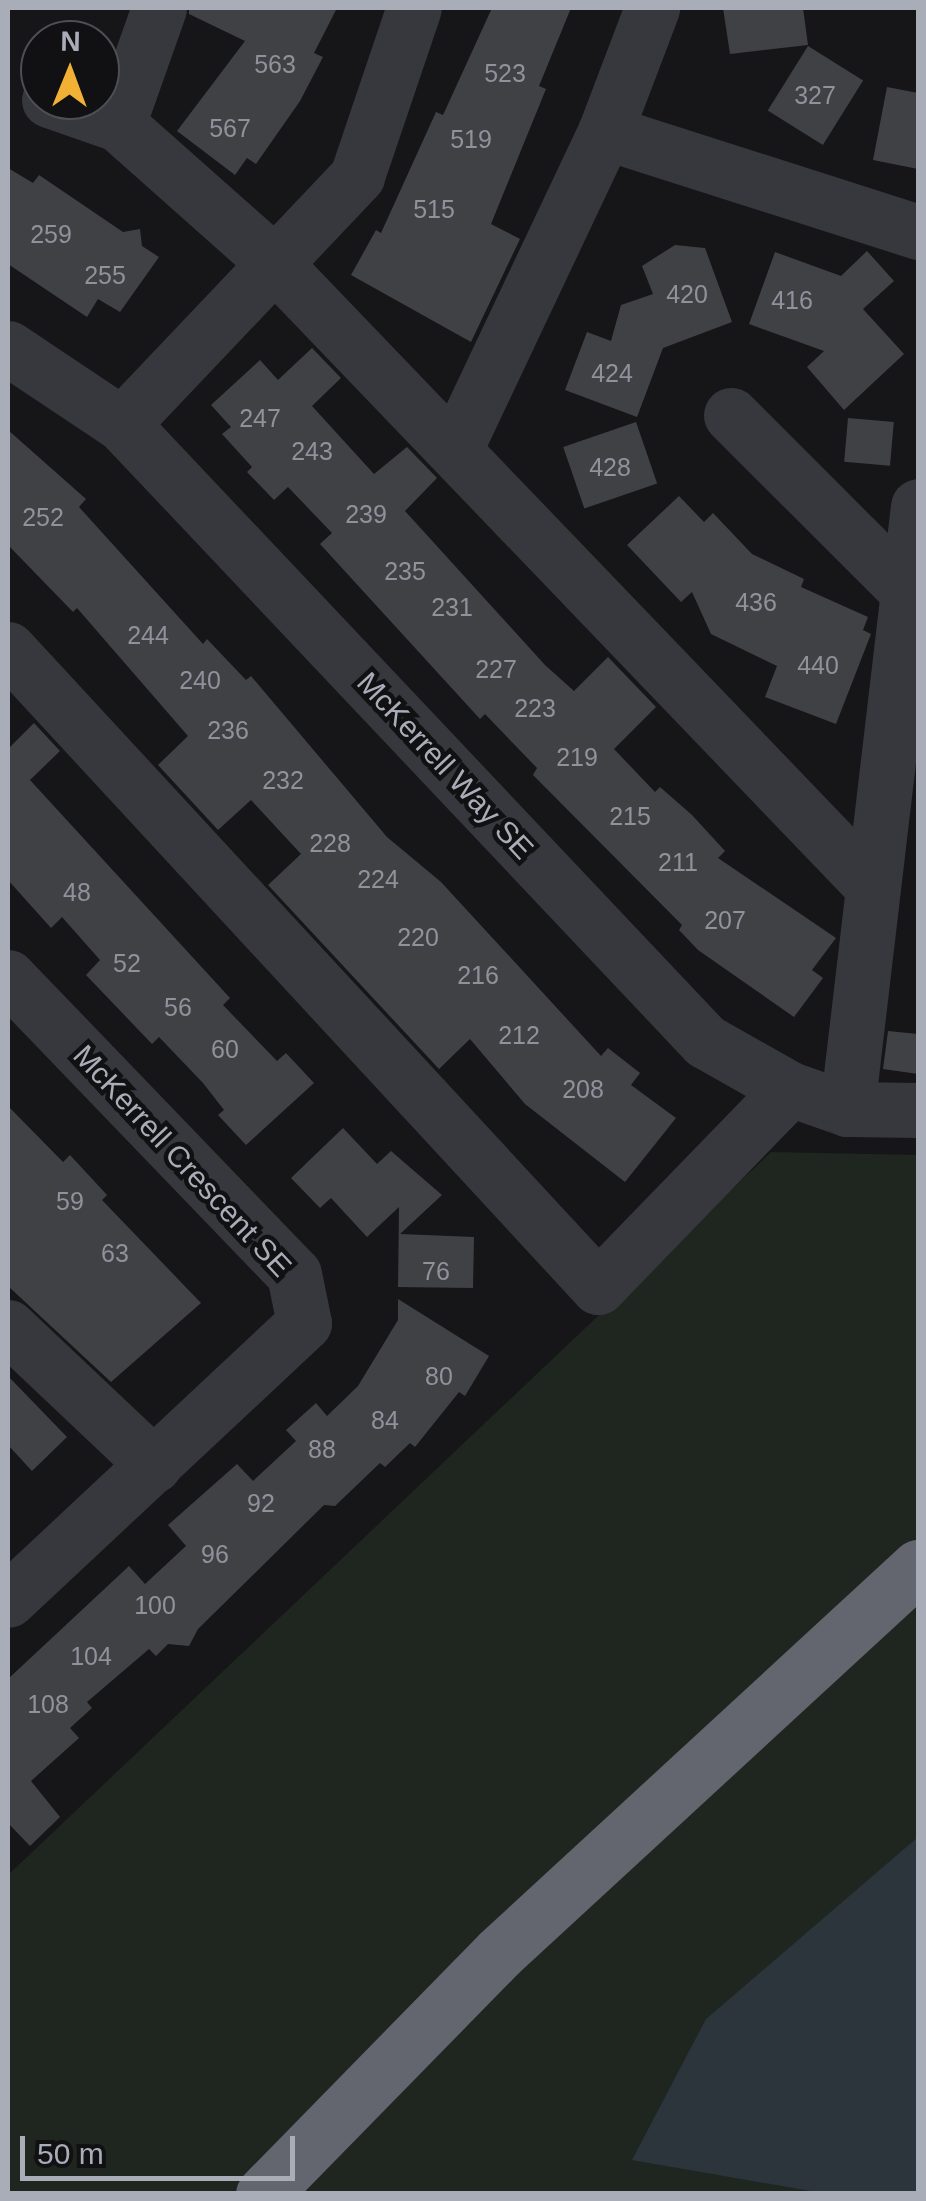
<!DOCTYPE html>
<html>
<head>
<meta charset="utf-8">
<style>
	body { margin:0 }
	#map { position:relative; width:926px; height:2201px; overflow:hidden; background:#161618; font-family:Arial,sans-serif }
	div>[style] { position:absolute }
	.green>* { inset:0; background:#1e261f }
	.water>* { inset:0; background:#2c353c }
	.building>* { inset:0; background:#404145; transform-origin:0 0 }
	.minor>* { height:55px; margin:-27.5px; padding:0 27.5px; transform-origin:27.5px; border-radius:27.5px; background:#37383d }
	.highway>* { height:55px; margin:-27.5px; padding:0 27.5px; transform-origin:27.5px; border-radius:27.5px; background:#63666e }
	span { translate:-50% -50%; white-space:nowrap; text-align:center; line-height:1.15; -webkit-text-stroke:9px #111113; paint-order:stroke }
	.number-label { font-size:25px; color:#8e929b }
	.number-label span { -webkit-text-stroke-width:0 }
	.street-label { font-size:30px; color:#a8adb8 }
	.frame { position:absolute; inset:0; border:10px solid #a8adb8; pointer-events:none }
	.north { position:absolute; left:20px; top:20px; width:100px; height:100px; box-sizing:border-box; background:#111113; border:2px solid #4d4f55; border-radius:50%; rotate:1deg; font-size:28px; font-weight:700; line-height:40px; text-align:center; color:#a8adb8 }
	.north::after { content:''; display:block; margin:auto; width:35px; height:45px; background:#f2b134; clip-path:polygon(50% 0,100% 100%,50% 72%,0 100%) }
	.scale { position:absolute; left:20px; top:2136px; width:275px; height:45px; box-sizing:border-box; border:5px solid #a8adb8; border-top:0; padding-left:12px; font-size:30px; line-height:35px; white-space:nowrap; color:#a8adb8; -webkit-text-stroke:8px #111113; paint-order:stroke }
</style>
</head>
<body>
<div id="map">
	<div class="green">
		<i style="clip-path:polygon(771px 1152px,918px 1155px,918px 2193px,8px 2194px,8px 1875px)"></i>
	</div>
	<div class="water">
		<i style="clip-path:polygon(918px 1837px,918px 2193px,822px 2193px,632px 2160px,706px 2019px)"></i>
	</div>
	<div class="building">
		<i style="clip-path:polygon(189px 8px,337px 8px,314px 53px,323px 57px,300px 101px,256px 164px,247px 158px,235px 175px,177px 131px,245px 41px,189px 14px)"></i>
		<i style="clip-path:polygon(492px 8px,571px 8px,539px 86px,546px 89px,491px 224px,520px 239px,471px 342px,351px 275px,376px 230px,381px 233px,436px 112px,443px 115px)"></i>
		<i style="clip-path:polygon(723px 8px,803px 8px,808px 45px,730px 54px)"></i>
		<i style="left:808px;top:46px;width:65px;height:76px;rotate:32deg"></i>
		<i style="clip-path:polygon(887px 87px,918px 93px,918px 169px,873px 160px)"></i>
		<i style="clip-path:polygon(8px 168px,33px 183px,39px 175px,123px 232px,140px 229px,142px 246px,159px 257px,120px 312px,98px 299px,87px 317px,8px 264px)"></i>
		<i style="clip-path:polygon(675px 245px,705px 248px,732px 322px,663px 348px,637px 417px,565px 390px,587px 332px,611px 341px,621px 305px,653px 294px,642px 266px)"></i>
		<i style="clip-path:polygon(867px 251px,894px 281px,863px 309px,904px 354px,844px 410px,807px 367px,824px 351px,749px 324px,775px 252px,841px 276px)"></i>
		<i style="clip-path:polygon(312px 348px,341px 378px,312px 406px,374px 474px,407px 447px,437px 478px,405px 511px,545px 665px,574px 691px,608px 657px,656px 707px,614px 749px,655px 792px,660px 787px,692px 815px,725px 851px,718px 858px,836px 938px,812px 970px,823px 978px,794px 1017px,698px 950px,679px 930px,682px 925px,533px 775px,537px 768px,485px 714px,480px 719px,320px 544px,332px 533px,288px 487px,274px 500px,247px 472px,252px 467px,222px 434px,231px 427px,211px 405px,260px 360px,278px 380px)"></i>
		<i style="left:848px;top:418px;width:46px;height:44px;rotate:5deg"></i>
		<i style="left:636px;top:422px;width:65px;height:77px;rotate:71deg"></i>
		<i style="clip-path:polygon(8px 430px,86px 499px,79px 507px,203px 644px,207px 639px,246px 680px,251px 676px,387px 837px,441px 882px,601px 1056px,608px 1048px,640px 1073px,631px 1085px,676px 1118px,625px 1182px,525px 1104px,470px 1039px,439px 1069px,268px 885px,301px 854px,251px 800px,218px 830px,158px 765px,188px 736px,77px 608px,73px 612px,8px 545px)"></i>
		<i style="clip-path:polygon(679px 496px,704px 522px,713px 513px,752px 554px,804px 579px,801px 587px,868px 617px,863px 630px,871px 634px,836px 724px,765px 697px,777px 666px,711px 634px,692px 592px,681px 602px,627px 545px)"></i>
		<i style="clip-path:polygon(34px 723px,60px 751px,30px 780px,230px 998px,223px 1005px,277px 1061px,286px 1053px,314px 1083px,246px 1145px,218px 1115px,224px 1110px,203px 1083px,159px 1037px,152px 1044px,86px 975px,100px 960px,62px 917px,51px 928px,8px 880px,8px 749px)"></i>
		<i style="clip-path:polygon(888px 1031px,918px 1034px,918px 1074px,883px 1069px)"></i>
		<i style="clip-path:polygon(8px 1106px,63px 1162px,70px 1155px,107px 1195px,102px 1200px,201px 1303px,111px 1382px,8px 1286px)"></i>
		<i style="clip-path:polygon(343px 1128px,377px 1164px,391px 1151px,442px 1195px,400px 1234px,474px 1237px,473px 1288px,398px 1287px,399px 1207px,367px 1237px,331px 1198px,320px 1208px,291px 1178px)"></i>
		<i style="clip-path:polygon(398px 1299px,489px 1356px,465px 1396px,459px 1392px,415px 1447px,410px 1443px,385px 1467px,380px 1463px,335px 1506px,324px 1505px,198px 1629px,189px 1646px,168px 1644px,156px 1656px,149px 1649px,87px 1702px,92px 1708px,70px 1728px,79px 1738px,31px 1781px,60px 1817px,30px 1846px,8px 1823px,8px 1679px,129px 1566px,145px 1584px,186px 1546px,168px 1525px,237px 1464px,253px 1481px,296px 1441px,286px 1430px,316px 1403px,327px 1416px,358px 1386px,398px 1320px)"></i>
		<i style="clip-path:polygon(8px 1376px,67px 1437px,32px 1471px,8px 1445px)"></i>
	</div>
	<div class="minor">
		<i style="left:49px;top:100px;width:73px;rotate:19.2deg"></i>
		<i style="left:118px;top:124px;width:205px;rotate:41.6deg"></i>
		<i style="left:271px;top:260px;width:866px;rotate:46.17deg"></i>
		<i style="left:118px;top:124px;width:123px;rotate:-70.5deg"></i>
		<i style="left:605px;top:132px;width:329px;rotate:17.7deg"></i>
		<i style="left:8px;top:348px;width:137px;rotate:33.7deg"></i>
		<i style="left:122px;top:424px;width:849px;rotate:46.62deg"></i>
		<i style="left:705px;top:1041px;width:98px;rotate:29.5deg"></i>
		<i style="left:790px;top:1089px;width:60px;rotate:19.3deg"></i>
		<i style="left:847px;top:1109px;width:71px;rotate:0.8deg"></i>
		<i style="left:731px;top:415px;width:264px;rotate:45deg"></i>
		<i style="left:122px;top:424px;width:342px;rotate:-46.5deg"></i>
		<i style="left:357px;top:176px;width:177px;rotate:-71.3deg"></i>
		<i style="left:456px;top:447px;width:348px;rotate:-64.7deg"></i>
		<i style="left:605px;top:132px;width:133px;rotate:-69.2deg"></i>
		<i style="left:8px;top:649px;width:869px;rotate:47.24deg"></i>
		<i style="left:598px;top:1287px;width:276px;rotate:-45.9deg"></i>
		<i style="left:8px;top:977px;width:412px;rotate:46.1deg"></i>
		<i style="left:294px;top:1274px;width:50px;rotate:78.5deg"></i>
		<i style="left:304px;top:1323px;width:405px;rotate:136.9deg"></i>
		<i style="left:847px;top:1109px;width:607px;rotate:-83.28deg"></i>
		<i style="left:8px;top:1327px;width:201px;rotate:43.4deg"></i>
	</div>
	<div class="highway">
		<i style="left:263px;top:2194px;width:337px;rotate:-45.6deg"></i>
		<i style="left:499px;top:1953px;width:570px;rotate:-42.65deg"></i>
	</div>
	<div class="number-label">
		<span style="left:275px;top:64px">563</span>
		<span style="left:505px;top:73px">523</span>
		<span style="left:815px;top:95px">327</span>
		<span style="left:230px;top:128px">567</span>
		<span style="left:471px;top:139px">519</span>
		<span style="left:434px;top:209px">515</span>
		<span style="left:51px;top:234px">259</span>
		<span style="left:105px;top:275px">255</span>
		<span style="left:687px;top:294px">420</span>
		<span style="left:792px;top:300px">416</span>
		<span style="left:612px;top:373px">424</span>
		<span style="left:260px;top:418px">247</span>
		<span style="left:312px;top:451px">243</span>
		<span style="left:610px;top:467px">428</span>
		<span style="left:366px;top:514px">239</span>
		<span style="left:43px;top:517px">252</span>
		<span style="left:405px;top:571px">235</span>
		<span style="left:756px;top:602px">436</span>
		<span style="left:452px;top:607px">231</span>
		<span style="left:148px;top:635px">244</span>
		<span style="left:818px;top:665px">440</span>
		<span style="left:496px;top:669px">227</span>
		<span style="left:200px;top:680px">240</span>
		<span style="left:535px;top:708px">223</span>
		<span style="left:228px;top:730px">236</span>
		<span style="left:577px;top:757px">219</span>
		<span style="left:283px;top:780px">232</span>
		<span style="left:630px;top:816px">215</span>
		<span style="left:330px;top:843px">228</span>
		<span style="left:678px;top:862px">211</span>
		<span style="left:378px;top:879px">224</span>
		<span style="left:77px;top:892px">48</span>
		<span style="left:725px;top:920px">207</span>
		<span style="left:418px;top:937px">220</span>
		<span style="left:127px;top:963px">52</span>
		<span style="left:478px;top:975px">216</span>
		<span style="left:178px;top:1007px">56</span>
		<span style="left:519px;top:1035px">212</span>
		<span style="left:225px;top:1049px">60</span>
		<span style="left:583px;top:1089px">208</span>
		<span style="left:70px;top:1201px">59</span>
		<span style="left:115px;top:1253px">63</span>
		<span style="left:436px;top:1271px">76</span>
		<span style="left:439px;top:1376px">80</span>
		<span style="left:385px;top:1420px">84</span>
		<span style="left:322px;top:1449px">88</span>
		<span style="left:261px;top:1503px">92</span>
		<span style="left:215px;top:1554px">96</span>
		<span style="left:155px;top:1605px">100</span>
		<span style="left:91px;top:1656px">104</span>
		<span style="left:48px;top:1704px">108</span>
	</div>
	<div class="street-label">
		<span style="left:445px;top:766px;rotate:47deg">McKerrell Way SE</span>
		<span style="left:182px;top:1161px;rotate:47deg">McKerrell Crescent SE</span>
	</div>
	<div class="frame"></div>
	<div class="north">N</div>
	<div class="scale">50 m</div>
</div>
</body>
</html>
